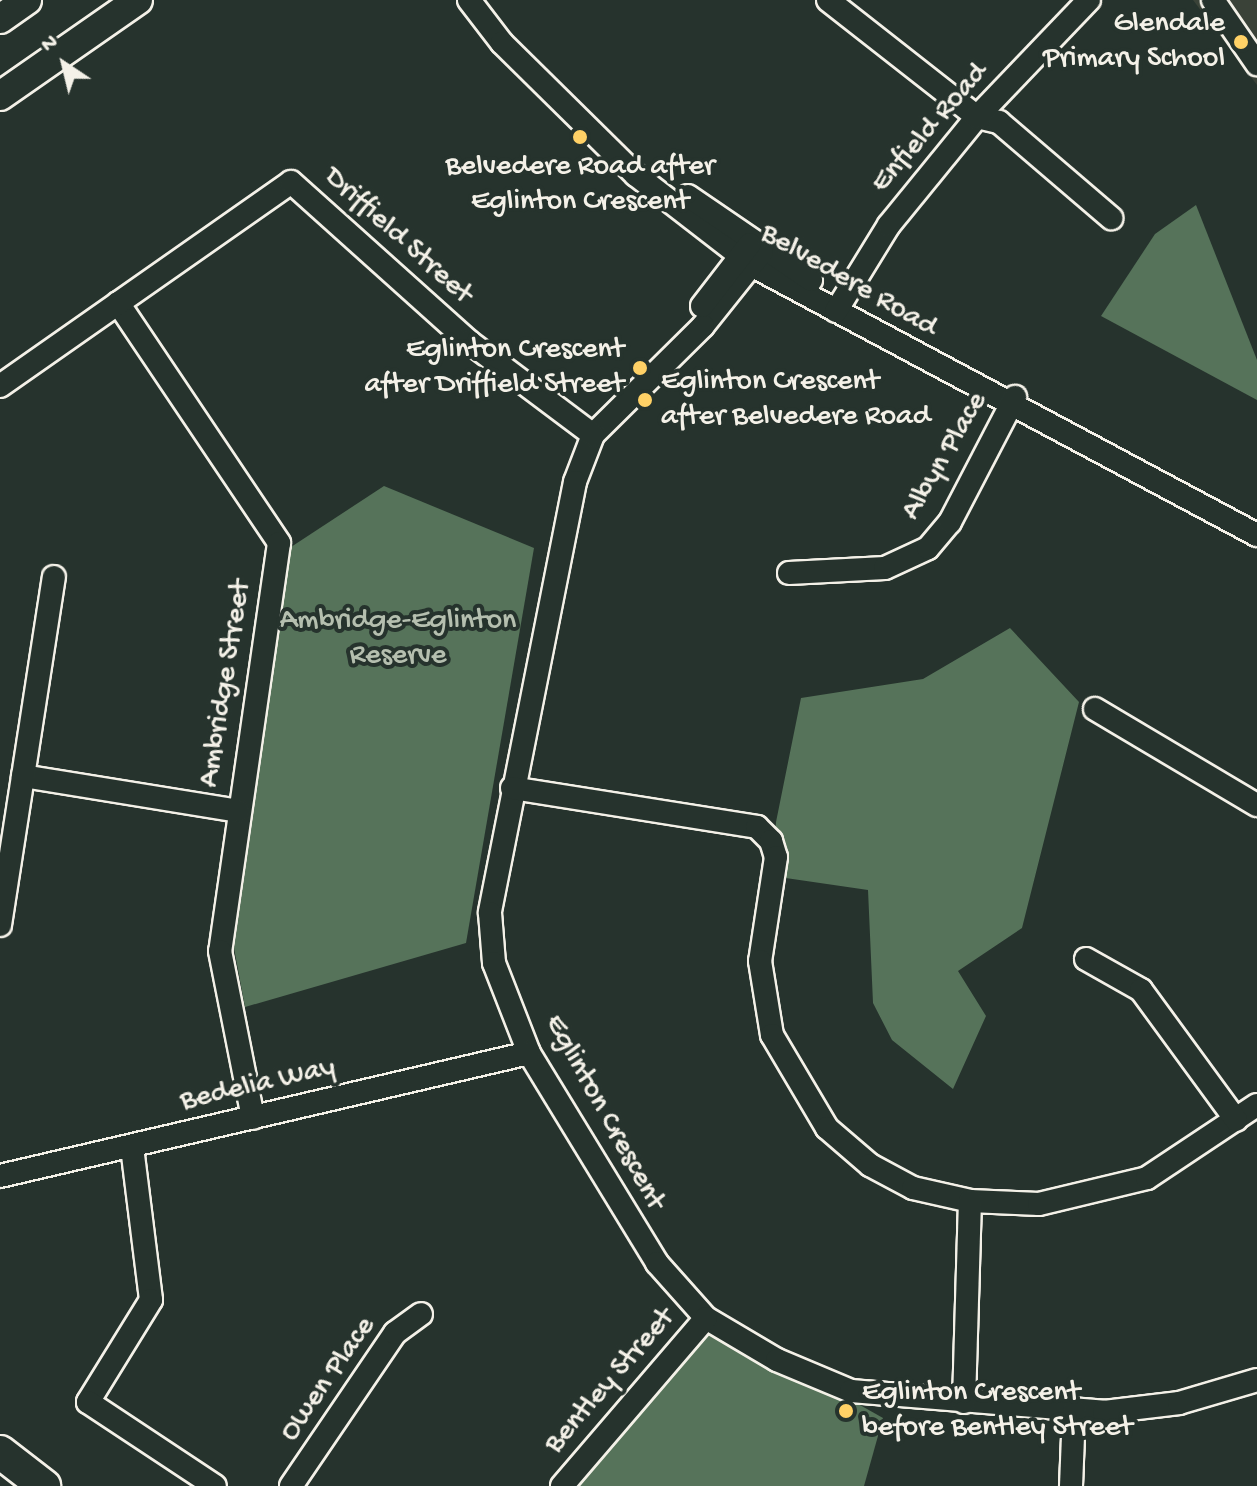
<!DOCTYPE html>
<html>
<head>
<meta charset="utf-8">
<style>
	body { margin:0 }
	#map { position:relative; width:1257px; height:1486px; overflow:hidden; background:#26332d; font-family:"Gochi Hand",sans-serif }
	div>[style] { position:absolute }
	.built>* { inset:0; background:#3a4238 }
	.green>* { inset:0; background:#56735a }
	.roads { filter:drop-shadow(2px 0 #f4f1e8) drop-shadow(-2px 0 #f4f1e8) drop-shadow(0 2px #f4f1e8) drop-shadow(0 -2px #f4f1e8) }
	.minor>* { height:22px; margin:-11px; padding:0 11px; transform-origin:11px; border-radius:11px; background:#26332d }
	.major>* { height:28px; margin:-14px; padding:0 14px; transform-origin:14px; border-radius:14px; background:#26332d }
	.highway>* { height:32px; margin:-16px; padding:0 16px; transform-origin:16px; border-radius:16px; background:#26332d }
	.dots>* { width:22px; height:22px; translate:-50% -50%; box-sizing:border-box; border:4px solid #26332d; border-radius:50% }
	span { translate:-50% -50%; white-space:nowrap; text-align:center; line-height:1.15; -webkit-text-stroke:8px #26332d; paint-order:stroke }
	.poi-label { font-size:30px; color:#f4f1e8 }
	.right { translate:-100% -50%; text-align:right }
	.left { translate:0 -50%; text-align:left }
	.street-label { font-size:30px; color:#f4f1e8 }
	.park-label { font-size:30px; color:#b5bfaf }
	.north { position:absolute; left:24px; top:24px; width:80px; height:80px; -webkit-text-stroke:6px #26332d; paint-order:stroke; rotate:325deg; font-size:22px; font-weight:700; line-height:32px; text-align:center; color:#f4f1e8 }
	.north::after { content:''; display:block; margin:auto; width:28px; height:36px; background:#f4f1e8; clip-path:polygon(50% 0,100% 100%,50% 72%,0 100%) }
</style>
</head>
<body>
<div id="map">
	<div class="built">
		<i style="clip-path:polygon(1193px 0,1257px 0,1257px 85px)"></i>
	</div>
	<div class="green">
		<i style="clip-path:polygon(1196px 205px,1257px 360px,1257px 400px,1101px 316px,1155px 234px)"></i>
		<i style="clip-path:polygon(384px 486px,534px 548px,466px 943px,245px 1007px,234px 948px,291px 547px)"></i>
		<i style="clip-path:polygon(1010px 628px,1079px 702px,1022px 928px,958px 971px,986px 1016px,953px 1089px,892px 1040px,873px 1003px,868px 890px,772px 876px,776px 822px,801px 698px,923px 679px)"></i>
		<i style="clip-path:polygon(706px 1318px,883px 1418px,864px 1486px,578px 1486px,568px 1477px)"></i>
	</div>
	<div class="roads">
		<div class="minor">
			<i style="left:469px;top:0;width:54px;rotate:52.5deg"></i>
			<i style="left:502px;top:43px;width:188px;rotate:44.6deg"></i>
			<i style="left:636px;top:175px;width:150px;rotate:37.7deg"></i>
			<i style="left:755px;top:267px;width:569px;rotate:28.1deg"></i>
			<i style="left:828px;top:0;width:189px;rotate:38.1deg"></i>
			<i style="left:977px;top:117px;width:23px;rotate:13deg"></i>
			<i style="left:999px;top:122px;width:148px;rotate:40.6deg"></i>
			<i style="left:1213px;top:0;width:78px;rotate:55.5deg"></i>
			<i style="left:688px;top:196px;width:149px;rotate:34.3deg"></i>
			<i style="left:762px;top:252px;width:95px;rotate:128.6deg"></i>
			<i style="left:703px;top:326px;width:155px;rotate:135.3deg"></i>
			<i style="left:593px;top:435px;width:50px;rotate:111deg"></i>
			<i style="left:575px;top:482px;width:439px;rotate:101.2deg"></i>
			<i style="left:490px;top:913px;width:50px;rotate:85.4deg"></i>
			<i style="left:494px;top:963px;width:97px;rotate:68.7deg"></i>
			<i style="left:529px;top:1053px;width:246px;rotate:58.6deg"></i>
			<i style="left:657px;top:1263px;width:74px;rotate:48.3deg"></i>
			<i style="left:706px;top:1318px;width:82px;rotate:30.6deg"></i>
			<i style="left:777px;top:1360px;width:80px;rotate:22.7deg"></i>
			<i style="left:851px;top:1391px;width:254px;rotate:4.7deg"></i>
			<i style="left:1104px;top:1412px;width:76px;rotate:-6.8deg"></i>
			<i style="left:1179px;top:1403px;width:81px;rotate:-16.4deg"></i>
			<i style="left:118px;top:303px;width:289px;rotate:56.1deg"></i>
			<i style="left:279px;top:543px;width:412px;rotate:98.2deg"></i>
			<i style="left:220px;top:951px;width:170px;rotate:78.8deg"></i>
			<i style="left:702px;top:306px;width:78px;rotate:-52.3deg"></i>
			<i style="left:836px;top:311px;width:101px;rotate:-58.4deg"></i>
			<i style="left:889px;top:225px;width:139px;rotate:-50.8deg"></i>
			<i style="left:977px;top:117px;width:162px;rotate:-46.3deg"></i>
			<i style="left:0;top:386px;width:355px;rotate:-35deg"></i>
			<i style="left:291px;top:182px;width:238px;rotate:41.9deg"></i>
			<i style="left:468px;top:341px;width:156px;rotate:36.9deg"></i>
			<i style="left:789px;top:573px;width:96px;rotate:-3deg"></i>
			<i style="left:885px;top:568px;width:47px;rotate:-24.9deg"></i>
			<i style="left:928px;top:548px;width:34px;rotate:-50deg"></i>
			<i style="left:950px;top:522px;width:141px;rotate:-62.5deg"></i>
			<i style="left:1095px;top:709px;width:188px;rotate:30.7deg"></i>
			<i style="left:23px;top:776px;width:218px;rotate:9.2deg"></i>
			<i style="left:512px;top:788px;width:248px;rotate:9deg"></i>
			<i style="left:757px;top:827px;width:20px;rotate:45deg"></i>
			<i style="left:771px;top:841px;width:17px;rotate:73deg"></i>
			<i style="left:776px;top:857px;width:105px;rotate:98.7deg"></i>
			<i style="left:760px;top:961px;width:75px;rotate:80.8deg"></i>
			<i style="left:772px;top:1035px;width:108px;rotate:59.4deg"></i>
			<i style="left:827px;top:1128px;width:57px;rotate:40.7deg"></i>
			<i style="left:870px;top:1165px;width:49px;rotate:28.1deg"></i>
			<i style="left:913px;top:1188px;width:58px;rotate:12.8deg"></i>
			<i style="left:970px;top:1201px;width:69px;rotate:2.5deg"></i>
			<i style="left:1039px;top:1204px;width:111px;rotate:-13.5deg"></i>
			<i style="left:1147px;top:1178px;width:132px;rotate:-33.6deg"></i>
			<i style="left:0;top:925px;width:352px;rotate:-81.2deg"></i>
			<i style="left:1086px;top:959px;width:63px;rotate:29.4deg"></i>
			<i style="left:1141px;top:990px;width:161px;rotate:53.8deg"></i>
			<i style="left:132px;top:1147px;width:154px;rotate:82.9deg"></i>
			<i style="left:151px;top:1300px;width:120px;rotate:121.7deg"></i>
			<i style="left:88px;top:1402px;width:152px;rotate:33.5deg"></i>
			<i style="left:0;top:1176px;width:543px;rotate:-13.09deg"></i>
			<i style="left:964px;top:1402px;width:201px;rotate:-88.3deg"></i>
			<i style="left:291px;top:1486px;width:185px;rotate:-55.8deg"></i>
			<i style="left:395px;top:1333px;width:32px;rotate:-36deg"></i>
			<i style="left:562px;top:1486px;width:221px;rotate:-49.4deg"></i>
			<i style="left:1071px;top:1486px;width:76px;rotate:-87.7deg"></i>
		</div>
		<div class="major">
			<i style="left:0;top:19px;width:33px;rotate:-35deg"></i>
			<i style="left:0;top:96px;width:168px;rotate:-34.8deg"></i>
		</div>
		<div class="highway">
			<i style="left:0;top:1452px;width:56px;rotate:37.7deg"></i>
		</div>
	</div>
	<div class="dots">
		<i style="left:1241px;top:42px;background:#ffd166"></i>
		<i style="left:580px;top:137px;background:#ffd166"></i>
		<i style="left:640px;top:368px;background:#ffd166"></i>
		<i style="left:645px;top:400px;background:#ffd166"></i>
		<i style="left:846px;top:1411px;background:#ffd166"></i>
	</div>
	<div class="poi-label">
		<span class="right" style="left:1225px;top:42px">Glendale<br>Primary School</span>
		<span style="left:580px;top:185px">Belvedere Road after<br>Eglinton Crescent</span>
		<span class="right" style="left:624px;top:368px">Eglinton Crescent<br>after Driffield Street</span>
		<span class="left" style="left:661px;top:400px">Eglinton Crescent<br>after Belvedere Road</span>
		<span class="left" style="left:862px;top:1411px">Eglinton Crescent<br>before Bentley Street</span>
	</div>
	<div class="street-label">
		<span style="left:931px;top:129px;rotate:-49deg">Enfield Road</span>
		<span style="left:397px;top:237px;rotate:42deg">Driffield Street</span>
		<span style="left:848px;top:282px;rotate:30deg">Belvedere Road</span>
		<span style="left:946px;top:457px;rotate:-60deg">Albyn Place</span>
		<span style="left:227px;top:684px;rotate:-81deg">Ambridge Street</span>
		<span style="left:258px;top:1086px;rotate:-13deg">Bedelia Way</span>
		<span style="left:603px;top:1113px;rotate:61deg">Eglinton Crescent</span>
		<span style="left:329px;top:1380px;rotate:-55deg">Owen Place</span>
		<span style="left:611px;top:1382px;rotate:-49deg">Bentley Street</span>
	</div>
	<div class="park-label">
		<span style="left:398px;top:639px">Ambridge-Eglinton<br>Reserve</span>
	</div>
	<div class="north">N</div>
</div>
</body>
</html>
